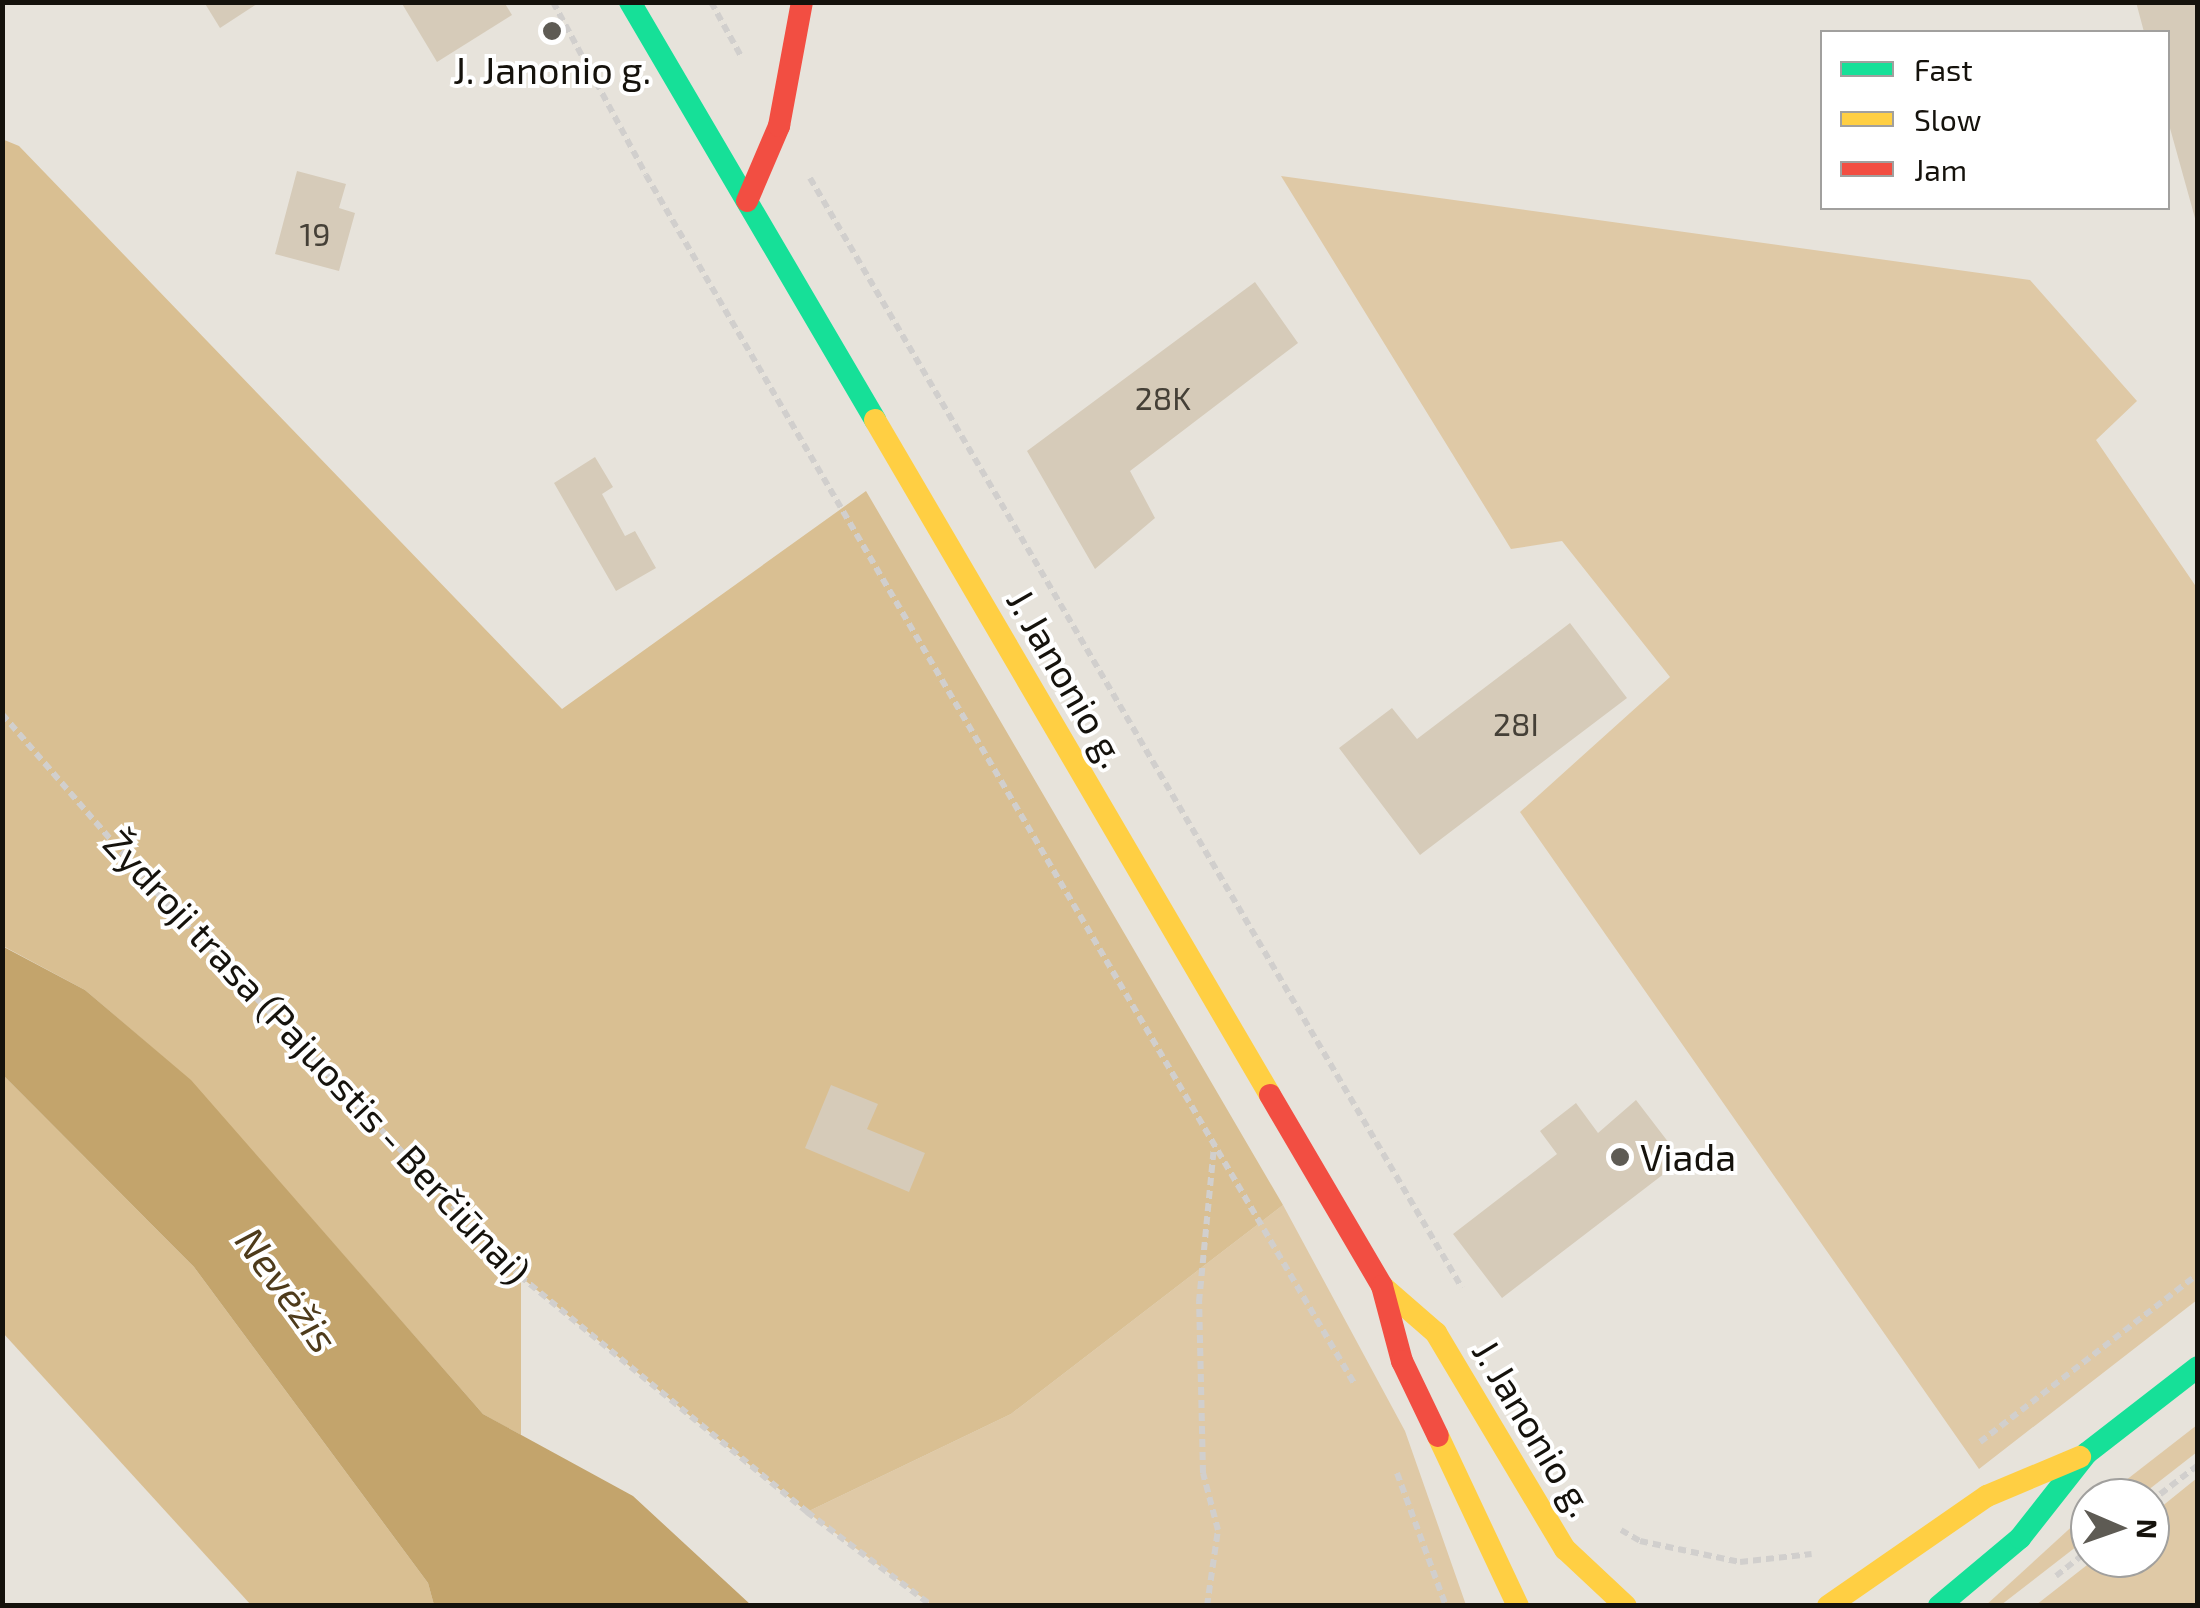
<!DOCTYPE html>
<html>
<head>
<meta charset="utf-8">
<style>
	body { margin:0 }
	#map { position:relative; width:2200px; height:1608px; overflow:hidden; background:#e7e3db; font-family:"Exo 2",sans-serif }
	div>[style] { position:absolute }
	.green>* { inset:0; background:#dfc9a6 }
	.forest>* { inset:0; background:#d9bf92 }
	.water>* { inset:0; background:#c3a46c }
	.building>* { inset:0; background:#d6cbb9 }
	.path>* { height:6px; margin-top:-3px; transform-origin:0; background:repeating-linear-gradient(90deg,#d1cfcd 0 8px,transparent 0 13px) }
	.fast>* { height:22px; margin:-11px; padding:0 11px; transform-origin:11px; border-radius:11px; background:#16e098 }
	.slow>* { height:22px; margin:-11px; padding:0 11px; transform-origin:11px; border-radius:11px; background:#ffcf43 }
	.jam>* { height:22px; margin:-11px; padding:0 11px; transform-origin:11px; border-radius:11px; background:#f24e42 }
	.dots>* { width:28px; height:28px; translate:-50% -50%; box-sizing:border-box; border:5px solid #fff; border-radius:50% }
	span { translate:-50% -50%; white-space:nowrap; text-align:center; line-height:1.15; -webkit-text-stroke:8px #fff; paint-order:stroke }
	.number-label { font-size:32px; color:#454037 }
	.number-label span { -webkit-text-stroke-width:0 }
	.poi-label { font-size:38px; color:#15120c }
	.left { translate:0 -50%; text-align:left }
	.street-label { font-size:38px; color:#15120c }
	.water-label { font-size:40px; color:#4e3b1b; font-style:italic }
	.frame { position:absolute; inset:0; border:5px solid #15120c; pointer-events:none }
	.legend { position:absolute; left:1820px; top:30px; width:350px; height:180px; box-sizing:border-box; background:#fff; border:2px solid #a1a09e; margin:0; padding:12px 18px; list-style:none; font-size:30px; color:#15120c }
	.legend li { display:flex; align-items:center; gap:20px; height:50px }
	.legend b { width:50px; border:2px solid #a1a09e }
	.north { position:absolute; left:2070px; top:1478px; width:100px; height:100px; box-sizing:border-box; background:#fff; border:2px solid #a1a09e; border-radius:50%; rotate:92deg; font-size:28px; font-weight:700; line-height:40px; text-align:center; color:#15120c }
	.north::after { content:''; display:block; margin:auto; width:35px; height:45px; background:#5e5b54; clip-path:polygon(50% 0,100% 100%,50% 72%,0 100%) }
</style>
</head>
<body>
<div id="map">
	<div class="green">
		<i style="clip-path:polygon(1281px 176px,2030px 280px,2137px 401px,2096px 440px,2197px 588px,2197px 1300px,1979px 1469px,1520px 812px,1670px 677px,1562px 541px,1511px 549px)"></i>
		<i style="clip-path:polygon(1283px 1205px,1405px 1431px,1466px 1605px,932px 1605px,807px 1512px,1011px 1414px)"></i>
		<i style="clip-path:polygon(2197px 1425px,2197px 1452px,2138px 1498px,2103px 1498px)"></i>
		<i style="clip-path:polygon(2197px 1478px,2197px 1605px,2036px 1605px,2096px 1558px,2150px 1558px,2150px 1516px)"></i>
		<i style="clip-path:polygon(2090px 1510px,2090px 1536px,2001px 1605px,1985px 1606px)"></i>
	</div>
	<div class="forest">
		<i style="clip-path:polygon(2px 139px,19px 146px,562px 709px,866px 491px,1283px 1205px,1011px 1414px,807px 1512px,521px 1277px,521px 1435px,483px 1414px,190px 1080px,85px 990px,3px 946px)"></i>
		<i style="clip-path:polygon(3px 1075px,194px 1267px,428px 1583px,434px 1605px,251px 1605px,3px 1333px)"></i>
	</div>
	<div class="water">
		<i style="clip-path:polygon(2px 946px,85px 990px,191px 1080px,483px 1414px,633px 1496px,751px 1605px,434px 1605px,428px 1583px,194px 1267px,3px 1075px)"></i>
	</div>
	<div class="building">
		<i style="clip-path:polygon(204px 2px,260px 2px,220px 28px)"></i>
		<i style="clip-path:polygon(401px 2px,504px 2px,512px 15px,437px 62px)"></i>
		<i style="clip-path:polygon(2136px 2px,2198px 2px,2198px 229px,2168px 121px,2168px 32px,2144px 32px)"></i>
		<i style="clip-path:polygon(297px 171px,346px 184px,339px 208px,355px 213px,339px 271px,275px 254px)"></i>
		<i style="clip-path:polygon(1255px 282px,1298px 343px,1130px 471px,1155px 518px,1095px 569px,1027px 451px)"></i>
		<i style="clip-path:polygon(595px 457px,613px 487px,602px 494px,625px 536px,635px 531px,656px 568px,616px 591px,554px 483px)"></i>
		<i style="clip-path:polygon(1570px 623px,1627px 698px,1420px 855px,1339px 748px,1392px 708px,1417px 739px)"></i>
		<i style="clip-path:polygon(831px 1085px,878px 1104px,867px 1129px,925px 1153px,909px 1192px,805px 1148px)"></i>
		<i style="clip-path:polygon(1636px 1100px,1682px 1160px,1502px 1298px,1453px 1234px,1557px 1154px,1540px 1131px,1576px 1103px,1598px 1133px)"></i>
	</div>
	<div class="path">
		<i style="left:553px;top:2px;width:196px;rotate:61.7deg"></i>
		<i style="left:646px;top:175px;width:1402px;rotate:59.63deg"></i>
		<i style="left:711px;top:2px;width:64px;rotate:61deg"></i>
		<i style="left:810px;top:178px;width:1287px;rotate:59.57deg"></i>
		<i style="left:2px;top:714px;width:250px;rotate:49.1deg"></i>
		<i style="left:166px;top:903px;width:514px;rotate:46.5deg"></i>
		<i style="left:520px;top:1276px;width:372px;rotate:39.4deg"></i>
		<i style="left:807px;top:1512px;width:156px;rotate:36.9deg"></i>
		<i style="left:1980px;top:1442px;width:275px;rotate:-37.6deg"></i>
		<i style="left:1397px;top:1473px;width:142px;rotate:69.8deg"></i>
		<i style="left:2150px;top:1502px;width:61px;rotate:-37.6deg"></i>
		<i style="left:1621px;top:1530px;width:22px;rotate:30deg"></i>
		<i style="left:1640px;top:1541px;width:102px;rotate:11.9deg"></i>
		<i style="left:1740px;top:1562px;width:72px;rotate:-6.3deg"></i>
		<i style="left:2056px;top:1576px;width:43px;rotate:-38.5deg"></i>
		<i style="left:1207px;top:1606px;width:77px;rotate:-81.8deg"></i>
		<i style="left:1218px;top:1530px;width:59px;rotate:-104.7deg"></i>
		<i style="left:1203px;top:1473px;width:171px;rotate:-91.3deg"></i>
		<i style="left:1199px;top:1302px;width:158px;rotate:-84.5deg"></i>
	</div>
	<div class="fast">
		<i style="left:630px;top:2px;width:485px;rotate:59.6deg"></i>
		<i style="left:1939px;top:1606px;width:106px;rotate:-40deg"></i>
		<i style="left:2020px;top:1538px;width:108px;rotate:-51.8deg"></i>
		<i style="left:2087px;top:1453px;width:140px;rotate:-37.8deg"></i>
	</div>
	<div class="slow">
		<i style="left:875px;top:420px;width:782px;rotate:59.66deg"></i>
		<i style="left:1382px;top:1286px;width:72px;rotate:41deg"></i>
		<i style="left:1436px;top:1333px;width:252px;rotate:59.2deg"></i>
		<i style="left:1565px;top:1549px;width:83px;rotate:43.1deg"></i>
		<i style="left:1438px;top:1436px;width:188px;rotate:64.8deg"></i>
		<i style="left:1828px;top:1606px;width:193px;rotate:-34.7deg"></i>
		<i style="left:1987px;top:1496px;width:101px;rotate:-22.8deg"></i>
	</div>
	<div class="jam">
		<i style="left:747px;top:201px;width:82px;rotate:-66.9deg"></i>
		<i style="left:779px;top:126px;width:126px;rotate:-79.5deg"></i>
		<i style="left:1270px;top:1095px;width:221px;rotate:59.6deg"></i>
		<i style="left:1382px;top:1286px;width:78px;rotate:75.1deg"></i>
		<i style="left:1402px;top:1361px;width:83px;rotate:64.4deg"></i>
	</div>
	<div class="dots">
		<i style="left:552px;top:31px;background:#5e5b54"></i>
		<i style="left:1620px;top:1157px;background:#5e5b54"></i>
	</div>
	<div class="number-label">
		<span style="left:315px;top:233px">19</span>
		<span style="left:1163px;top:397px">28K</span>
		<span style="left:1516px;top:723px">28I</span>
	</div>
	<div class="poi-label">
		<span style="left:552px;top:70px">J. Janonio g.</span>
		<span class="left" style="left:1640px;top:1157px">Viada</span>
	</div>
	<div class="street-label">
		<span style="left:1067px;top:678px;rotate:60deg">J. Janonio g.</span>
		<span style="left:317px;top:1057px;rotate:47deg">Žydroji trasa (Pajuostis - Berčiūnai)</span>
		<span style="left:1534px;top:1428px;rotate:59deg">J. Janonio g.</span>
	</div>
	<div class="water-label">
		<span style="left:288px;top:1289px;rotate:54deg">Nevėžis</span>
	</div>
	<div class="frame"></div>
	<ul class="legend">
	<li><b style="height:12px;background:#16e098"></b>Fast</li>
	<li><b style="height:12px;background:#ffcf43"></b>Slow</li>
	<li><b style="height:12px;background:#f24e42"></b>Jam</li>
	</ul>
	<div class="north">N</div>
</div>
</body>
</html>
